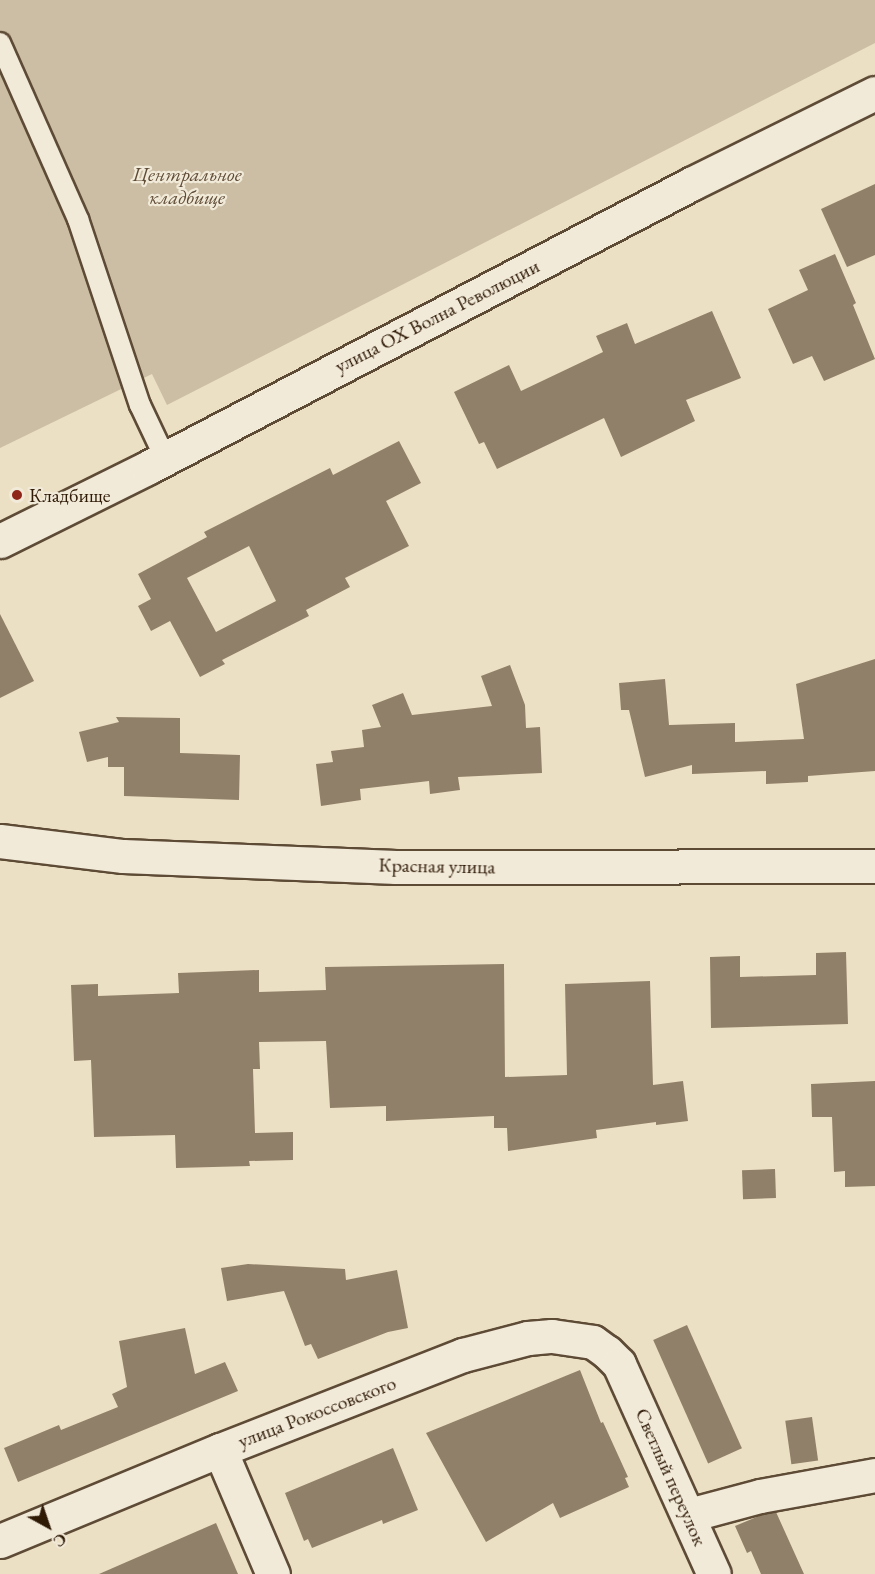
<!DOCTYPE html>
<html>
<head>
<meta charset="utf-8">
<style>
	body { margin:0 }
	#map { position:relative; width:875px; height:1574px; overflow:hidden; background:#ebdfc4; font-family:"EB Garamond",serif }
	div>[style] { position:absolute }
	.green>* { inset:0; background:#cbbea4 }
	.building>* { inset:0; background:#918069; transform-origin:0 0 }
	.roads { filter:drop-shadow(2px 0 #5e4b36) drop-shadow(-2px 0 #5e4b36) drop-shadow(0 2px #5e4b36) drop-shadow(0 -2px #5e4b36) }
	.service>* { height:20px; margin:-10px; padding:0 10px; transform-origin:10px; border-radius:10px; background:#f2ead9 }
	.minor>* { height:33px; margin:-16.5px; padding:0 16.5px; transform-origin:16.5px; border-radius:16.5px; background:#f2ead9 }
	.tertiary>* { height:33px; margin:-16.5px; padding:0 16.5px; transform-origin:16.5px; border-radius:16.5px; background:#f2ead9 }
	.secondary>* { height:33px; margin:-16.5px; padding:0 16.5px; transform-origin:16.5px; border-radius:16.5px; background:#f2ead9 }
	.dots>* { width:16px; height:16px; translate:-50% -50%; box-sizing:border-box; border:3px solid #f2ead9; border-radius:50% }
	span { translate:-50% -50%; white-space:nowrap; text-align:center; line-height:1.15; -webkit-text-stroke:4.5px #f2ead9; paint-order:stroke }
	.park-label { font-size:20px; color:#5e4b35; font-style:italic }
	.street-label { font-size:20px; color:#2f1a06 }
	.poi-label { font-size:20px; color:#2f1a06 }
	.left { translate:0 -50%; text-align:left }
	.north { position:absolute; left:18px; top:1496px; width:60px; height:60px; -webkit-text-stroke:4px #f2ead9; paint-order:stroke; rotate:140deg; font-size:16px; font-weight:700; line-height:24px; text-align:center; color:#2f1a06 }
	.north::after { content:''; display:block; margin:auto; width:21px; height:27px; background:#2f1a06; clip-path:polygon(50% 0,100% 100%,50% 72%,0 100%) }
</style>
</head>
<body>
<div id="map">
	<div class="green">
		<i style="clip-path:polygon(0 0,875px 0,875px 43px,167px 405px,152px 374px,0 448px)"></i>
	</div>
	<div class="building">
		<i style="clip-path:polygon(875px 184px,875px 255px,847px 267px,821px 209px)"></i>
		<i style="clip-path:polygon(835px 254px,856px 303px,853px 305px,875px 359px,824px 381px,812px 356px,793px 364px,768px 309px,808px 290px,799px 270px)"></i>
		<i style="clip-path:polygon(712px 311px,741px 378px,686px 400px,695px 421px,621px 457px,604px 418px,497px 469px,484px 442px,479px 444px,454px 392px,509px 365px,521px 391px,603px 352px,596px 336px,627px 323px,635px 344px)"></i>
		<i style="clip-path:polygon(evenodd,399px 441px,421px 483px,386px 501px,409px 546px,345px 578px,350px 587px,306px 610px,309px 616px,222px 660px,225px 664px,200px 677px,170px 621px,151px 631px,138px 606px,151px 599px,138px 574px,207px 537px,204px 532px,330px 468px,333px 475px,399px 441px,249px 546px,276px 601px,216px 632px,187px 578px,249px 546px)"></i>
		<i style="clip-path:polygon(0 614px,34px 681px,0 698px)"></i>
		<i style="clip-path:polygon(875px 659px,875px 771px,808px 776px,808px 782px,766px 784px,766px 771px,692px 774px,692px 765px,645px 777px,629px 710px,621px 710px,619px 683px,665px 679px,669px 725px,735px 723px,735px 742px,804px 739px,796px 684px)"></i>
		<i style="clip-path:polygon(510px 665px,525px 705px,526px 728px,540px 727px,542px 773px,458px 777px,460px 790px,430px 794px,429px 781px,360px 789px,361px 800px,321px 806px,316px 764px,333px 762px,331px 751px,364px 747px,362px 730px,381px 727px,372px 705px,403px 693px,412px 715px,492px 706px,481px 676px)"></i>
		<i style="clip-path:polygon(116px 717px,180px 718px,180px 753px,240px 755px,239px 800px,124px 796px,124px 767px,108px 767px,108px 757px,87px 762px,79px 732px,119px 722px)"></i>
		<i style="clip-path:polygon(846px 952px,848px 1024px,711px 1028px,710px 957px,740px 956px,740px 977px,816px 975px,816px 953px)"></i>
		<i style="clip-path:polygon(504px 964px,505px 1077px,567px 1075px,565px 984px,650px 981px,653px 1085px,683px 1081px,688px 1121px,656px 1125px,656px 1122px,596px 1130px,597px 1138px,508px 1151px,507px 1128px,494px 1128px,494px 1116px,386px 1121px,386px 1106px,330px 1108px,326px 1041px,259px 1042px,260px 1069px,253px 1069px,255px 1133px,293px 1132px,293px 1160px,249px 1161px,250px 1166px,176px 1168px,175px 1135px,94px 1137px,91px 1060px,74px 1061px,71px 985px,98px 984px,98px 996px,179px 993px,178px 973px,259px 970px,259px 992px,326px 990px,325px 967px)"></i>
		<i style="clip-path:polygon(875px 1081px,875px 1186px,845px 1187px,845px 1171px,834px 1172px,832px 1117px,812px 1117px,811px 1084px)"></i>
		<i style="left:775px;top:1169px;width:29px;height:33px;rotate:88deg"></i>
		<i style="clip-path:polygon(248px 1264px,345px 1269px,346px 1280px,397px 1270px,408px 1328px,388px 1332px,318px 1359px,311px 1344px,305px 1346px,284px 1291px,227px 1301px,221px 1268px)"></i>
		<i style="left:687px;top:1325px;width:135px;height:37px;rotate:66deg"></i>
		<i style="clip-path:polygon(185px 1328px,195px 1374px,225px 1362px,238px 1391px,18px 1482px,4px 1448px,59px 1425px,61px 1430px,118px 1407px,112px 1394px,127px 1387px,119px 1341px)"></i>
		<i style="clip-path:polygon(580px 1370px,601px 1423px,603px 1422px,628px 1477px,625px 1478px,629px 1487px,560px 1518px,553px 1503px,486px 1542px,426px 1433px)"></i>
		<i style="left:812px;top:1417px;width:44px;height:27px;rotate:82deg"></i>
		<i style="clip-path:polygon(393px 1448px,418px 1510px,383px 1524px,382px 1520px,312px 1548px,308px 1539px,304px 1541px,285px 1493px)"></i>
		<i style="clip-path:polygon(776px 1512px,804px 1574px,761px 1574px,751px 1551px,747px 1553px,735px 1526px,759px 1516px)"></i>
		<i style="clip-path:polygon(216px 1523px,238px 1574px,99px 1574px)"></i>
	</div>
	<div class="roads">
		<div class="service">
			<i style="left:0;top:43px;width:193px;rotate:66.1deg"></i>
			<i style="left:78px;top:219px;width:196px;rotate:71.6deg"></i>
			<i style="left:140px;top:405px;width:59px;rotate:64.7deg"></i>
		</div>
		<div class="minor">
			<i style="left:220px;top:1450px;width:135px;rotate:66.9deg"></i>
			<i style="left:689px;top:1515px;width:73px;rotate:-15deg"></i>
			<i style="left:760px;top:1496px;width:117px;rotate:-10.3deg"></i>
			<i style="left:0;top:1541px;width:238px;rotate:-22.5deg"></i>
			<i style="left:220px;top:1450px;width:261px;rotate:-21.4deg"></i>
			<i style="left:463px;top:1355px;width:67px;rotate:-14.7deg"></i>
			<i style="left:528px;top:1338px;width:24px;rotate:-5deg"></i>
			<i style="left:552px;top:1336px;width:41px;rotate:8.3deg"></i>
			<i style="left:593px;top:1342px;width:17px;rotate:36deg"></i>
			<i style="left:607px;top:1352px;width:17px;rotate:45deg"></i>
			<i style="left:619px;top:1364px;width:230px;rotate:65.7deg"></i>
		</div>
		<div class="tertiary">
			<i style="left:0;top:841px;width:124px;rotate:7deg"></i>
			<i style="left:123px;top:856px;width:273px;rotate:2.3deg"></i>
			<i style="left:396px;top:867px;width:479px;rotate:-0.1deg"></i>
		</div>
		<div class="secondary">
			<i style="left:0;top:541px;width:164px;rotate:-26.4deg"></i>
			<i style="left:147px;top:468px;width:614px;rotate:-27.57deg"></i>
			<i style="left:691px;top:184px;width:205px;rotate:-26.3deg"></i>
		</div>
	</div>
	<div class="dots">
		<i style="left:17px;top:495px;background:#8f2418"></i>
	</div>
	<div class="park-label">
		<span style="left:187px;top:186px">Центральное<br>кладбище</span>
	</div>
	<div class="street-label">
		<span style="left:437px;top:316px;rotate:-27deg">улица ОХ Волна Революции</span>
		<span style="left:437px;top:866px;rotate:1deg">Красная улица</span>
		<span style="left:317px;top:1412px;rotate:-21deg">улица Рокоссовского</span>
		<span style="left:671px;top:1477px;rotate:66deg">Светлый переулок</span>
	</div>
	<div class="poi-label">
		<span class="left" style="left:29px;top:495px">Кладбище</span>
	</div>
	<div class="north">С</div>
</div>
</body>
</html>
